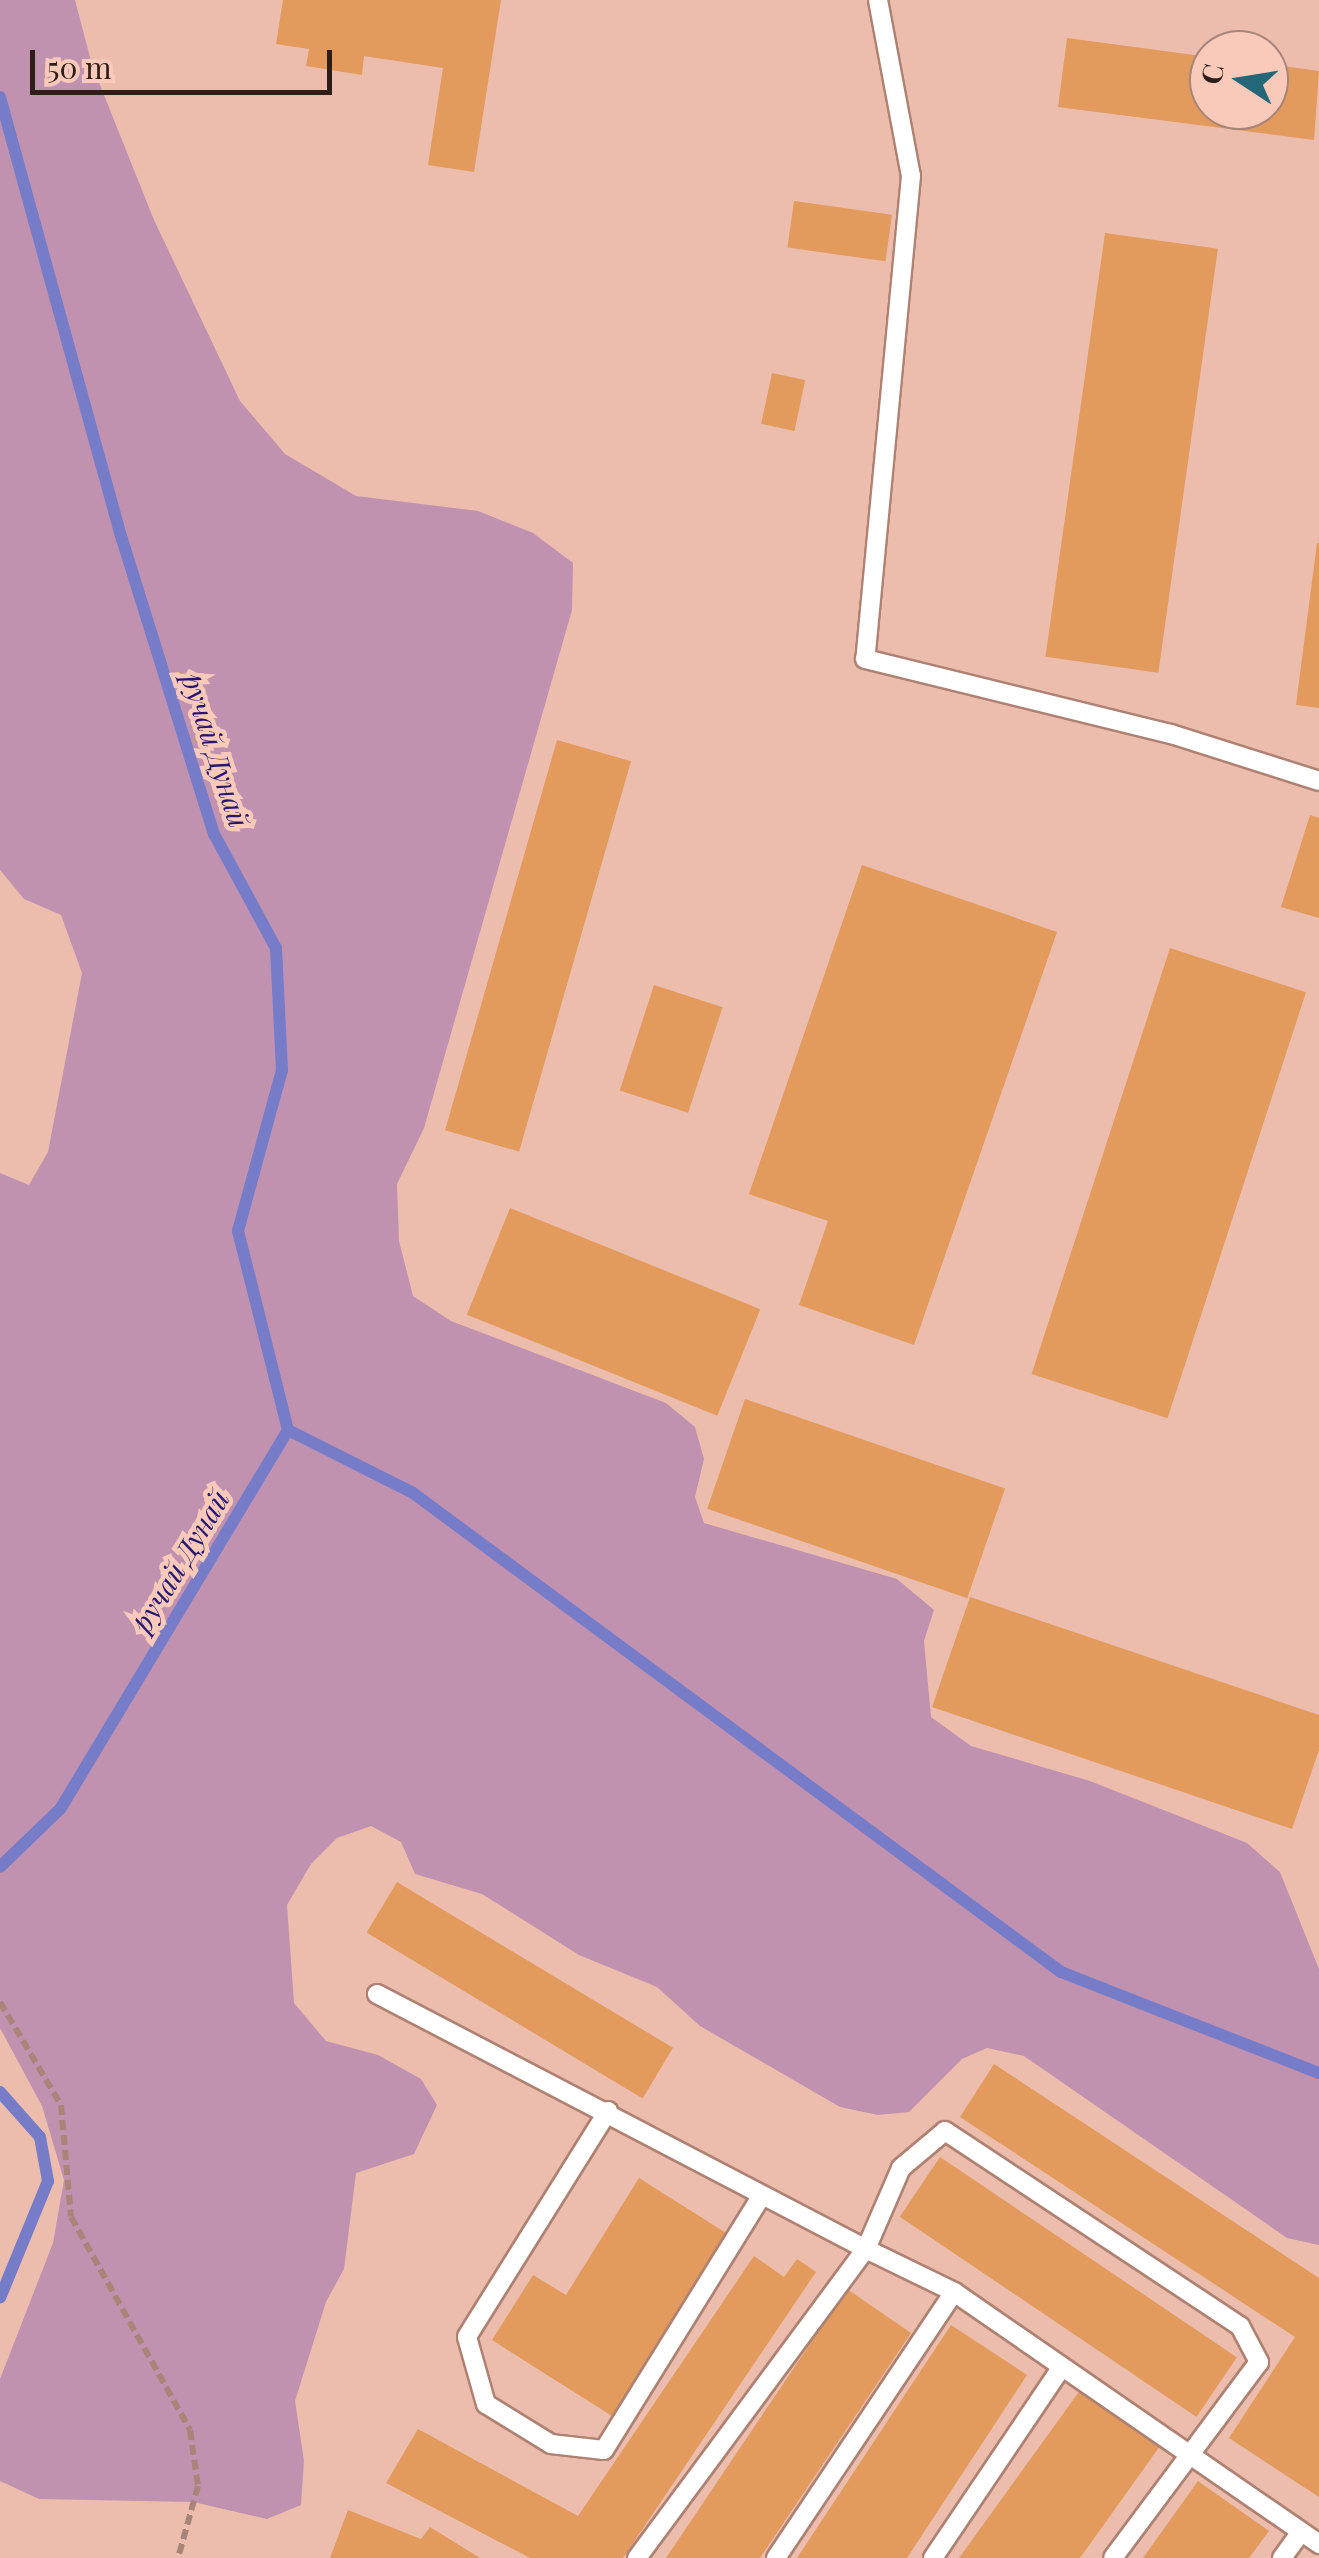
<!DOCTYPE html>
<html>
<head>
<meta charset="utf-8">
<style>
	body { margin:0 }
	#map { position:relative; width:1319px; height:2558px; overflow:hidden; background:#ecbdad; font-family:"Playfair Display",serif }
	div>[style] { position:absolute }
	.green>* { inset:0; background:#c191b0 }
	.stream>* { height:12px; margin:-6px; padding:0 6px; transform-origin:6px; border-radius:6px; background:#777cc9 }
	.building>* { inset:0; background:#e29a5d; transform-origin:0 0 }
	.path>* { height:6px; margin-top:-3px; transform-origin:0; background:repeating-linear-gradient(90deg,#a98478 0 10px,transparent 0 15px) }
	.roads { filter:drop-shadow(2px 0 #ae8273) drop-shadow(-2px 0 #ae8273) drop-shadow(0 2px #ae8273) drop-shadow(0 -2px #ae8273) }
	.service>* { height:18px; margin:-9px; padding:0 9px; transform-origin:9px; border-radius:9px; background:#fff }
	span { translate:-50% -50%; white-space:nowrap; text-align:center; line-height:1.15; -webkit-text-stroke:9px #f9caba; paint-order:stroke }
	.water-label { font-size:28px; color:#251672; font-style:italic }
	.north { position:absolute; left:1189px; top:30px; width:100px; height:100px; box-sizing:border-box; background:#f9caba; border:2px solid #a88579; border-radius:50%; rotate:282deg; font-size:28px; font-weight:700; line-height:40px; text-align:center; color:#2f1e18 }
	.north::after { content:''; display:block; margin:auto; width:35px; height:45px; background:#246779; clip-path:polygon(50% 0,100% 100%,50% 72%,0 100%) }
	.scale { position:absolute; left:30px; top:50px; width:302px; height:45px; box-sizing:border-box; border:5px solid #2f1e18; border-top:0; padding-left:12px; font-size:30px; line-height:35px; white-space:nowrap; color:#2f1e18; -webkit-text-stroke:8px #f9caba; paint-order:stroke }
</style>
</head>
<body>
<div id="map">
	<div class="green">
		<i style="clip-path:polygon(0 0,75px 0,92px 65px,154px 220px,240px 401px,285px 454px,356px 496px,478px 511px,533px 533px,573px 563px,572px 610px,424px 1128px,397px 1184px,399px 1241px,413px 1296px,451px 1321px,666px 1403px,695px 1427px,704px 1459px,695px 1497px,704px 1523px,897px 1579px,934px 1610px,924px 1641px,931px 1717px,971px 1746px,1090px 1781px,1247px 1843px,1280px 1872px,1319px 1969px,1319px 2245px,1287px 2238px,1024px 2056px,987px 2048px,962px 2059px,909px 2112px,878px 2115px,840px 2107px,700px 2026px,657px 1987px,579px 1955px,482px 1894px,415px 1874px,401px 1842px,371px 1826px,337px 1838px,311px 1864px,287px 1905px,294px 2003px,326px 2041px,378px 2055px,421px 2079px,437px 2105px,414px 2154px,356px 2173px,344px 2269px,326px 2302px,295px 2401px,304px 2461px,301px 2505px,267px 2519px,193px 2502px,39px 2499px,0 2481px,0 2379px,53px 2243px,64px 2180px,42px 2106px,0 2028px,0 1173px,29px 1185px,48px 1152px,82px 973px,61px 915px,24px 899px,0 870px)"></i>
	</div>
	<div class="stream">
		<i style="left:0;top:97px;width:459px;rotate:74.6deg"></i>
		<i style="left:122px;top:539px;width:309px;rotate:72.7deg"></i>
		<i style="left:214px;top:834px;width:130px;rotate:61.5deg"></i>
		<i style="left:276px;top:948px;width:122px;rotate:87.2deg"></i>
		<i style="left:282px;top:1070px;width:167px;rotate:105.3deg"></i>
		<i style="left:238px;top:1231px;width:205px;rotate:75.9deg"></i>
		<i style="left:288px;top:1430px;width:442px;rotate:121deg"></i>
		<i style="left:60px;top:1809px;width:83px;rotate:136deg"></i>
		<i style="left:288px;top:1430px;width:140px;rotate:26.7deg"></i>
		<i style="left:413px;top:1493px;width:806px;rotate:36.47deg"></i>
		<i style="left:1061px;top:1972px;width:277px;rotate:21.4deg"></i>
		<i style="left:0;top:2092px;width:60px;rotate:48.4deg"></i>
		<i style="left:40px;top:2137px;width:45px;rotate:79.7deg"></i>
		<i style="left:48px;top:2181px;width:126px;rotate:112.3deg"></i>
	</div>
	<div class="building">
		<i style="clip-path:polygon(283px 0,501px 0,474px 172px,428px 165px,443px 68px,364px 56px,362px 75px,306px 66px,309px 49px,276px 44px)"></i>
		<i style="clip-path:polygon(1067px 38px,1209px 57px,1209px 110px,1269px 110px,1269px 64px,1319px 71px,1314px 140px,1058px 107px)"></i>
		<i style="left:794px;top:201px;width:99px;height:47px;rotate:8deg"></i>
		<i style="left:1105px;top:233px;width:114px;height:428px;rotate:8deg"></i>
		<i style="left:772px;top:373px;width:34px;height:52px;rotate:12deg"></i>
		<i style="clip-path:polygon(1317px 543px,1319px 543px,1319px 708px,1296px 705px)"></i>
		<i style="left:557px;top:740px;width:77px;height:406px;rotate:16deg"></i>
		<i style="clip-path:polygon(1310px 815px,1319px 818px,1319px 918px,1281px 907px)"></i>
		<i style="clip-path:polygon(862px 865px,1057px 932px,914px 1345px,799px 1305px,828px 1221px,749px 1194px)"></i>
		<i style="left:1170px;top:948px;width:143px;height:448px;rotate:18deg"></i>
		<i style="left:654px;top:985px;width:72px;height:111px;rotate:18deg"></i>
		<i style="left:510px;top:1208px;width:270px;height:115px;rotate:22deg"></i>
		<i style="left:745px;top:1399px;width:275px;height:116px;rotate:19deg"></i>
		<i style="clip-path:polygon(970px 1597px,1319px 1715px,1319px 1750px,1292px 1829px,932px 1707px)"></i>
		<i style="left:397px;top:1882px;width:322px;height:59px;rotate:31deg"></i>
		<i style="clip-path:polygon(994px 2064px,1319px 2278px,1319px 2497px,1229px 2438px,1295px 2337px,960px 2117px)"></i>
		<i style="left:940px;top:2157px;width:358px;height:72px;rotate:34deg"></i>
		<i style="clip-path:polygon(639px 2178px,726px 2233px,612px 2416px,492px 2340px,533px 2275px,566px 2295px)"></i>
		<i style="clip-path:polygon(754px 2256px,784px 2277px,797px 2259px,816px 2272px,623px 2558px,530px 2558px,386px 2483px,418px 2429px,578px 2516px)"></i>
		<i style="clip-path:polygon(847px 2289px,911px 2333px,760px 2558px,666px 2558px)"></i>
		<i style="clip-path:polygon(951px 2325px,1027px 2375px,907px 2558px,797px 2558px)"></i>
		<i style="clip-path:polygon(1081px 2389px,1160px 2446px,1080px 2558px,959px 2558px)"></i>
		<i style="clip-path:polygon(1198px 2481px,1269px 2531px,1249px 2558px,1143px 2558px)"></i>
		<i style="clip-path:polygon(348px 2510px,421px 2539px,430px 2527px,480px 2558px,330px 2558px)"></i>
	</div>
	<div class="path">
		<i style="left:0;top:2002px;width:120px;rotate:59.4deg"></i>
		<i style="left:61px;top:2105px;width:112px;rotate:84.9deg"></i>
		<i style="left:71px;top:2217px;width:244px;rotate:60.8deg"></i>
		<i style="left:190px;top:2430px;width:57px;rotate:81.9deg"></i>
		<i style="left:198px;top:2486px;width:75px;rotate:105.5deg"></i>
	</div>
	<div class="roads">
		<div class="service">
			<i style="left:878px;top:0;width:179px;rotate:79.4deg"></i>
			<i style="left:911px;top:176px;width:485px;rotate:95.4deg"></i>
			<i style="left:865px;top:659px;width:315px;rotate:13.8deg"></i>
			<i style="left:1171px;top:734px;width:155px;rotate:17.6deg"></i>
			<i style="left:377px;top:1994px;width:551px;rotate:27.54deg"></i>
			<i style="left:866px;top:2249px;width:88px;rotate:-66.6deg"></i>
			<i style="left:901px;top:2168px;width:57px;rotate:-40.1deg"></i>
			<i style="left:945px;top:2131px;width:354px;rotate:33.5deg"></i>
			<i style="left:1240px;top:2326px;width:41px;rotate:62.2deg"></i>
			<i style="left:1259px;top:2362px;width:244px;rotate:126.7deg"></i>
			<i style="left:608px;top:2111px;width:266px;rotate:122deg"></i>
			<i style="left:467px;top:2337px;width:70px;rotate:74.2deg"></i>
			<i style="left:486px;top:2404px;width:76px;rotate:31.6deg"></i>
			<i style="left:551px;top:2444px;width:53px;rotate:6.5deg"></i>
			<i style="left:604px;top:2450px;width:298px;rotate:-58.2deg"></i>
			<i style="left:637px;top:2558px;width:385px;rotate:-53.5deg"></i>
			<i style="left:866px;top:2249px;width:98px;rotate:26deg"></i>
			<i style="left:954px;top:2292px;width:444px;rotate:34.6deg"></i>
			<i style="left:776px;top:2558px;width:320px;rotate:-56.2deg"></i>
			<i style="left:933px;top:2558px;width:230px;rotate:-56deg"></i>
			<i style="left:1282px;top:2558px;width:32px;rotate:-54deg"></i>
		</div>
	</div>
	<div class="water-label">
		<span style="left:216px;top:750px;rotate:72deg">ручай Дунай</span>
		<span style="left:180px;top:1561px;rotate:-59deg">ручай Дунай</span>
	</div>
	<div class="north">С</div>
	<div class="scale">50 m</div>
</div>
</body>
</html>
